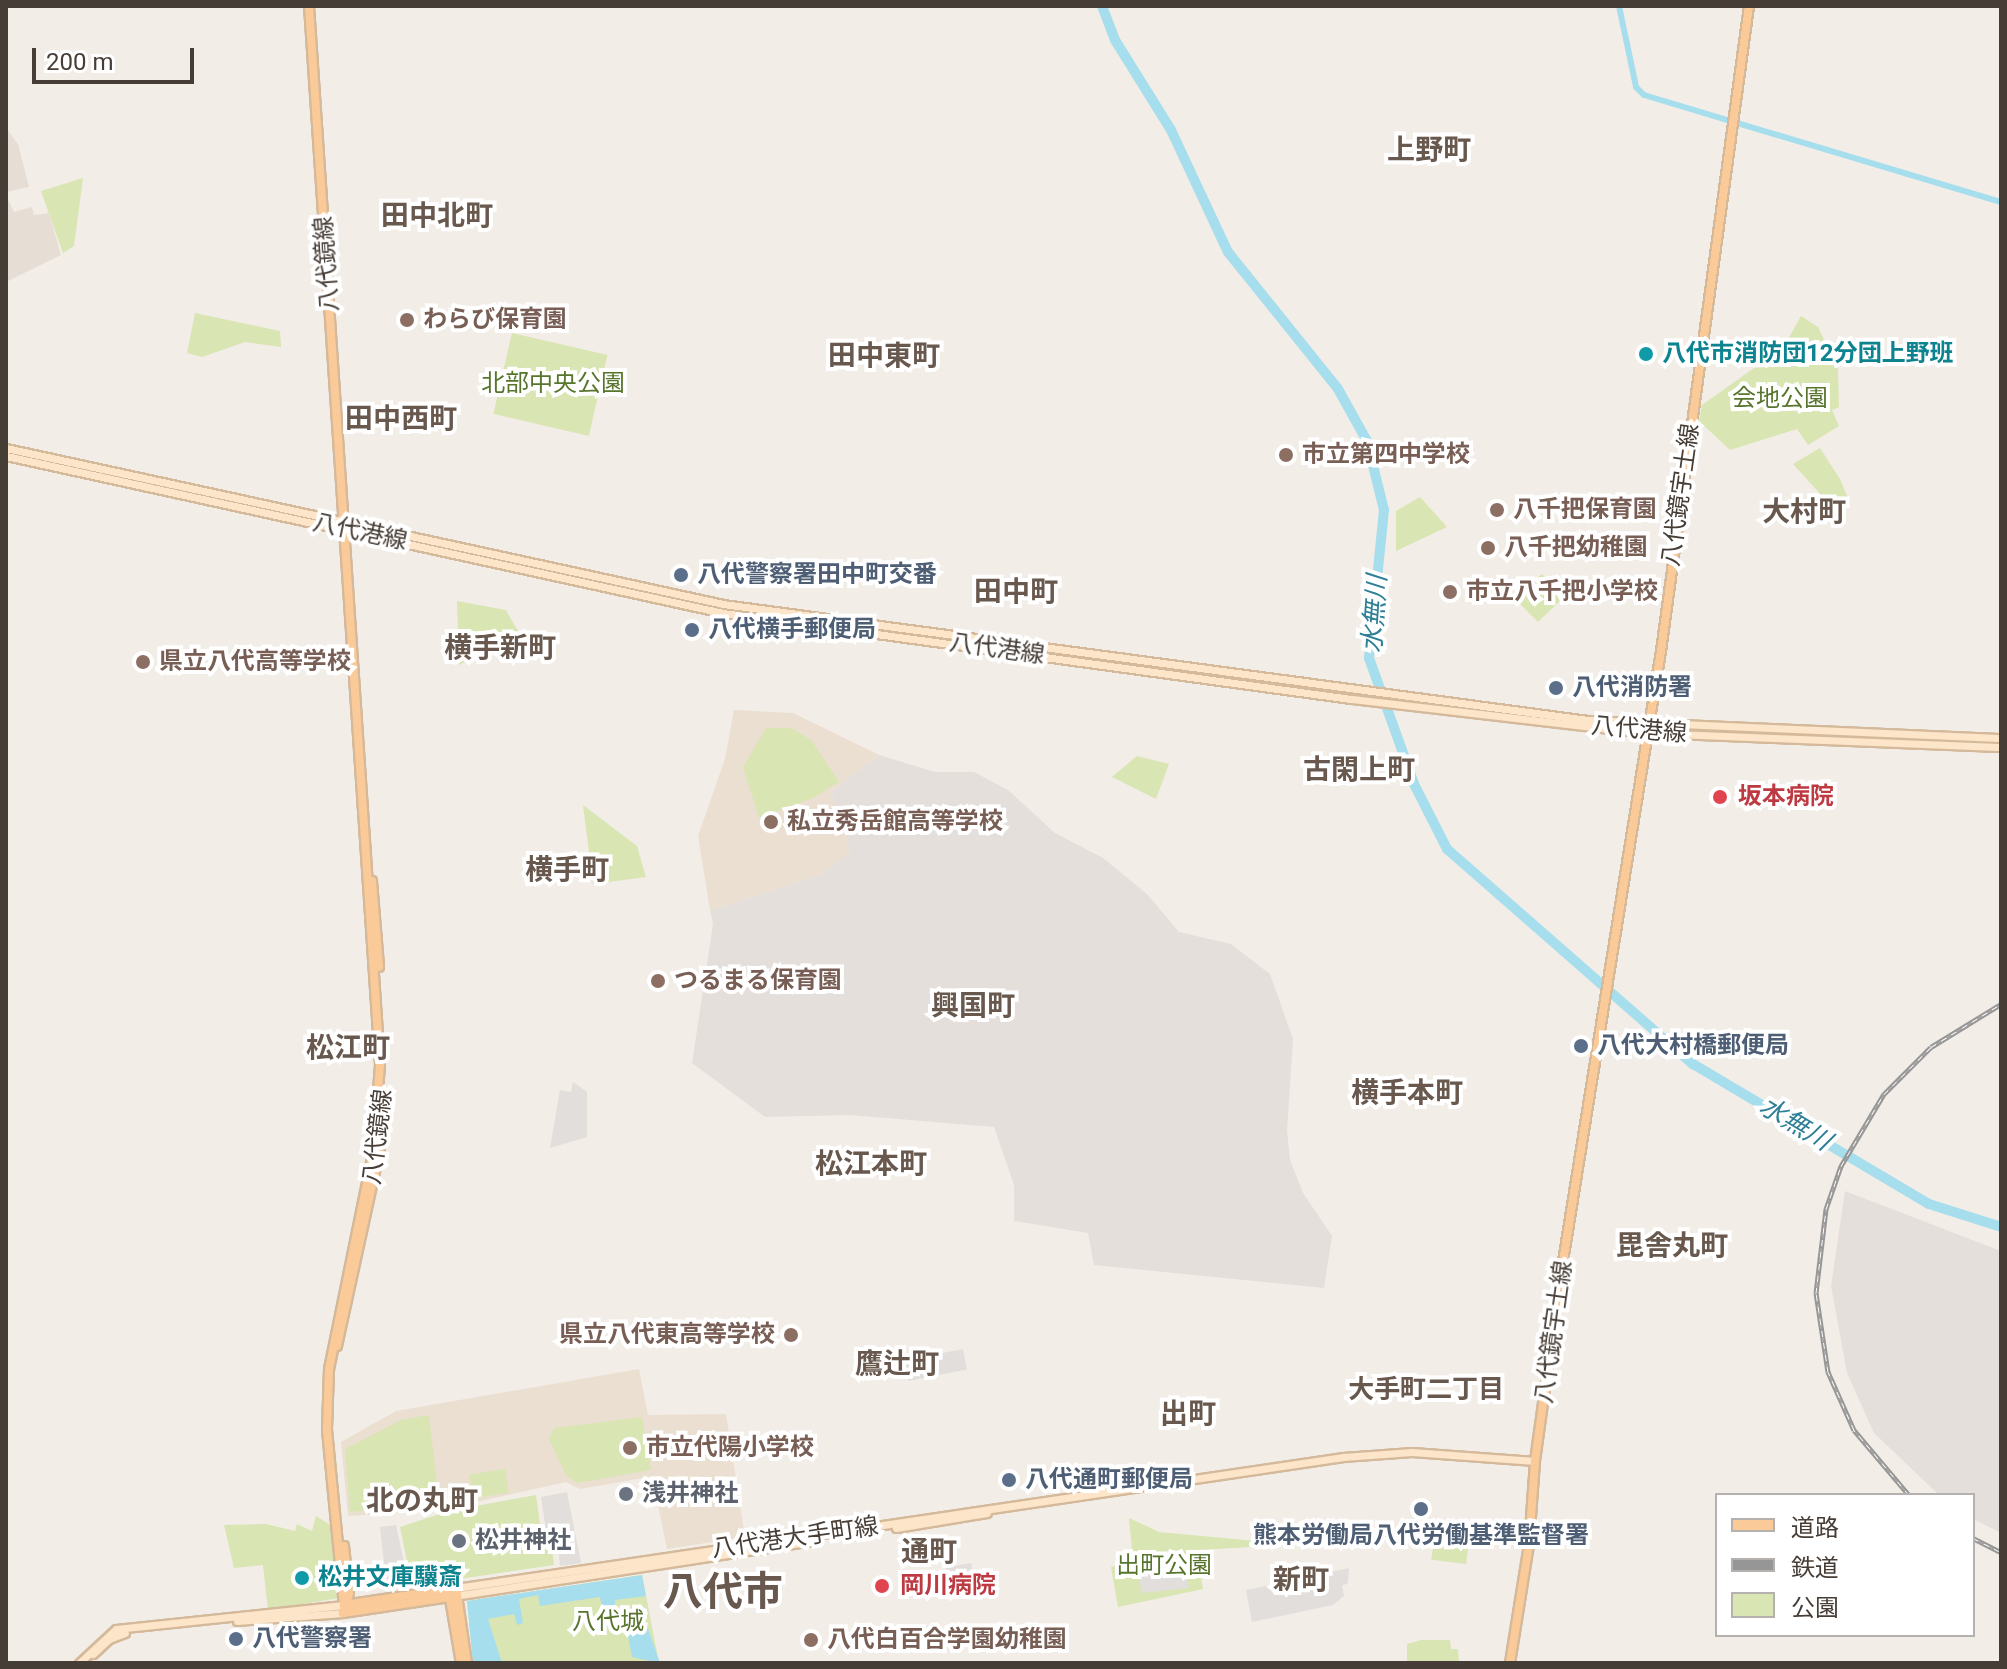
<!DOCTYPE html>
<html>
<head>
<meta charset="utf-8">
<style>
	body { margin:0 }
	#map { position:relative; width:2007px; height:1669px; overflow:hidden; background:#f3ede7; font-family:Roboto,"Noto Sans JP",sans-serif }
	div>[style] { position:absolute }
	.residential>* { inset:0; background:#e6ded5 }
	.industrial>* { inset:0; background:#e5dfdc }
	.education>* { inset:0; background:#ebdfd2 }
	.green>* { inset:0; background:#d9e5b2; transform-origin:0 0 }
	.parking>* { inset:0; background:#e1dedc; transform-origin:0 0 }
	.water>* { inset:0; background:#a6deed }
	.canal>* { height:6px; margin:-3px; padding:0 3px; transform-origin:3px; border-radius:3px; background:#a6deed }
	.river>* { height:10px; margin:-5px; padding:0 5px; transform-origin:5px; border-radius:5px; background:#a6deed }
	.roads { filter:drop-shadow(2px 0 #d4b99b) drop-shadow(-2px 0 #d4b99b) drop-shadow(0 2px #d4b99b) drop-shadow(0 -2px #d4b99b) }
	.secondary>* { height:7px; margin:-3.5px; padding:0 3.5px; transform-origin:3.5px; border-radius:3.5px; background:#fce5c8 }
	.primary>* { height:8px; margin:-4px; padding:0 4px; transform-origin:4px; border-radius:4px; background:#faca99 }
	.rail>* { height:5px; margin-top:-2.5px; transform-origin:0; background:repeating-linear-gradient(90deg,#fff 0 6px,#969696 0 12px); box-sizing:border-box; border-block:2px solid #969696 }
	.dots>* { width:22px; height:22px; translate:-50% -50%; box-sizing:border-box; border:4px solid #fff; border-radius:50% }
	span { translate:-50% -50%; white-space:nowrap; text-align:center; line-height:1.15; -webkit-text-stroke:8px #fff; paint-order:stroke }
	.street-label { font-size:24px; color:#463d36 }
	.education-label { font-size:24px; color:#785e54; font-weight:700 }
	.left { translate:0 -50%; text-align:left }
	.right { translate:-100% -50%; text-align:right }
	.culture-label { font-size:24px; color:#0d838f; font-weight:700 }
	.park-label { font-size:24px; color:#57752c }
	.service-label { font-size:24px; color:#4e5e75; font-weight:700 }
	.health-label { font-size:24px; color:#be3a42; font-weight:700 }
	.worship-label { font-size:24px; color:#5b616d; font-weight:700 }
	.water-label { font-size:26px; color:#2f8096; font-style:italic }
	.neighbourhood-label { font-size:26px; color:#68584e; font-weight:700 }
	.quarter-label { font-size:28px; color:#68584e; font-weight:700 }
	.town-label { font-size:40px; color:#68584e; font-weight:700 }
	.frame { position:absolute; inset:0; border:8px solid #463d36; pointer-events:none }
	.legend { position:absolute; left:1715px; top:1493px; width:260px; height:144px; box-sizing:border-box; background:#fff; border:2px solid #b5b1af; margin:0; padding:10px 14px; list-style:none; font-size:24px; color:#463d36 }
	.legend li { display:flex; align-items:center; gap:16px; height:40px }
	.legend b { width:40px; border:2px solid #b5b1af }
	.scale { position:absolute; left:32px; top:48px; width:162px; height:36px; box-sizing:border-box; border:4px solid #463d36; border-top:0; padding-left:10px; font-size:24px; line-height:28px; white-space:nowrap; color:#463d36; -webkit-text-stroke:6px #fff; paint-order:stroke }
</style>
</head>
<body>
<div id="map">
	<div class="residential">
		<i style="clip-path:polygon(6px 128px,18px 144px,29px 187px,6px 192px)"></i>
		<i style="clip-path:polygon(6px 195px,14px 212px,32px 207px,34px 215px,49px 213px,61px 255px,6px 282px)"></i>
	</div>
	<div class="industrial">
		<i style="clip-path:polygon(879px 755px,935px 772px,974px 772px,1008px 790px,1055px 833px,1103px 858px,1147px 894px,1179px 932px,1231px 944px,1270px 974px,1293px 1039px,1287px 1130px,1290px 1160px,1303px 1193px,1332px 1236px,1324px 1288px,1094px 1265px,1088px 1233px,1014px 1221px,1014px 1185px,994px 1127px,850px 1115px,765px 1117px,692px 1063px,713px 924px,710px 910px,820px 875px,850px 851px,831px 792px)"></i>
		<i style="clip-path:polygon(1845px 1191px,2001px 1251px,2001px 1533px,1973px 1519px,1973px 1495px,1939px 1495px,1874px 1433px,1847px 1373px,1831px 1286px)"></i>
	</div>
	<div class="education">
		<i style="clip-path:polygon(734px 710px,793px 713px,879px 755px,831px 792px,850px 851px,840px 861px,820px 875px,710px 910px,698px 836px,725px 759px)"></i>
		<i style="clip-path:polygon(639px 1369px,648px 1415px,726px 1414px,745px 1537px,667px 1549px,656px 1495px,646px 1494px,643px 1478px,580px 1489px,566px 1482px,440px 1510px,348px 1516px,341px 1442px,396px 1411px)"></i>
	</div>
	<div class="green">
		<i style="clip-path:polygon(83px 178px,74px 246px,63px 253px,41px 191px)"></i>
		<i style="clip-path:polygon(195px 313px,280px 331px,281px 347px,245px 342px,202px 357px,187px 353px)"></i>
		<i style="clip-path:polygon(1801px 316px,1818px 327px,1838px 369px,1839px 407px,1832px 410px,1839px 426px,1808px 445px,1797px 429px,1730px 450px,1699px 421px,1702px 405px,1754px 368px,1789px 365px,1782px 350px)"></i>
		<i style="left:512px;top:333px;width:98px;height:83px;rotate:13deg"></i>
		<i style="clip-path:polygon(1820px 448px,1840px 479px,1849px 501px,1843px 505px,1822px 496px,1793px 464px)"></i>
		<i style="clip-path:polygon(1420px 497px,1447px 527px,1396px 551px,1396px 511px)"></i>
		<i style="clip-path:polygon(1542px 574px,1563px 598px,1538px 622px,1513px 597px)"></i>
		<i style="clip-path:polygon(457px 601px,506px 610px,520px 635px,459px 665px)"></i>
		<i style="clip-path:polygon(766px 728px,791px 728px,811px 740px,839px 782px,813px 798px,759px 818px,743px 767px)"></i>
		<i style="clip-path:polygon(1137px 756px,1169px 764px,1156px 799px,1112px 777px)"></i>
		<i style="clip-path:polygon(583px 805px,637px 846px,646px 877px,593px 884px)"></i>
		<i style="clip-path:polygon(429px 1415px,439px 1502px,350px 1512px,345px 1449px,401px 1420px)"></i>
		<i style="clip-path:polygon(642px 1417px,651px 1470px,577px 1483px,566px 1475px,549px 1439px,554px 1428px)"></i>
		<i style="left:505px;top:1469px;width:24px;height:36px;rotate:81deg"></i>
		<i style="clip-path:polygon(536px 1495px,543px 1546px,552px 1547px,554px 1565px,412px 1586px,400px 1527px,449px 1511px,470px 1512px,470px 1507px)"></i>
		<i style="clip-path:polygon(316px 1516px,332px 1526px,339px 1598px,268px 1610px,263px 1565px,234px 1568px,224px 1525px,266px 1524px,295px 1531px,297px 1524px,312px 1531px)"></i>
		<i style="clip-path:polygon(1129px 1518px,1159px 1532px,1256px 1541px,1253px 1547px,1196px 1550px,1203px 1589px,1118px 1607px,1111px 1567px,1133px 1560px)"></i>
		<i style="left:1434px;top:1538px;width:35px;height:22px;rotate:7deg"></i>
		<i style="clip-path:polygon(642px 1575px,659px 1663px,473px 1663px,467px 1601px)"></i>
		<i style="clip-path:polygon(1421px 1640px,1450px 1640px,1451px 1649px,1458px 1649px,1459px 1662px,1407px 1663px,1407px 1644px)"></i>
	</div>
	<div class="parking">
		<i style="clip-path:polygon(573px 1082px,587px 1092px,587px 1137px,550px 1148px,560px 1090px,571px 1092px)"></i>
		<i style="left:963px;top:1349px;width:21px;height:60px;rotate:79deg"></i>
		<i style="clip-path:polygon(567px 1492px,581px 1563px,560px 1566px,558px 1544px,548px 1544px,541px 1497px)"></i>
		<i style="clip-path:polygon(396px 1525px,407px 1576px,403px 1578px,405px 1588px,387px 1590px,380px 1527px)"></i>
		<i style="clip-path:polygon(1184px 1558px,1195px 1576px,1187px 1577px,1189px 1588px,1142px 1593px,1138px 1573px,1147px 1571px,1146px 1566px)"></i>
		<i style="left:971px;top:1563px;width:28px;height:26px;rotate:80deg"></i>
		<i style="clip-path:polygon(1349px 1568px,1348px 1583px,1342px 1586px,1344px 1596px,1333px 1605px,1252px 1622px,1246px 1590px)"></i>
	</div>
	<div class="water">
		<i style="clip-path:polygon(642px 1575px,646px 1596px,615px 1600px,616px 1611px,643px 1614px,660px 1663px,632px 1657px,626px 1625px,605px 1627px,600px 1597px,540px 1606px,538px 1595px,519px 1599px,523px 1623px,517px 1625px,514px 1614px,488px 1619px,502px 1663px,473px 1663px,467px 1601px)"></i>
	</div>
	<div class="canal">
		<i style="left:1619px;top:6px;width:83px;rotate:78.1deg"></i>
		<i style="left:1636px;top:87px;width:11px;rotate:45deg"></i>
		<i style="left:1644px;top:95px;width:373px;rotate:16.7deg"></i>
	</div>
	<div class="river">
		<i style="left:1102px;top:6px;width:36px;rotate:69deg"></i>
		<i style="left:1115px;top:40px;width:106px;rotate:58.1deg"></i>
		<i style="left:1171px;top:130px;width:135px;rotate:65deg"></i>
		<i style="left:1228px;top:252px;width:176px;rotate:51.2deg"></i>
		<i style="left:1338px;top:389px;width:60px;rotate:60.9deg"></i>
		<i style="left:1367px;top:441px;width:71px;rotate:76.2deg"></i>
		<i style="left:1384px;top:510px;width:149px;rotate:95.8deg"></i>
		<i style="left:1369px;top:658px;width:134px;rotate:70.3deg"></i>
		<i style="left:1414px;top:784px;width:73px;rotate:63.1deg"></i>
		<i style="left:1447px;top:849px;width:327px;rotate:41.2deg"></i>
		<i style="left:1693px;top:1064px;width:274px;rotate:30.7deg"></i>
		<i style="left:1929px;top:1204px;width:76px;rotate:17.7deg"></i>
	</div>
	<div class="roads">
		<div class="secondary">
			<i style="left:6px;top:448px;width:734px;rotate:12.27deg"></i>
			<i style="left:723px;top:604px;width:873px;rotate:7.64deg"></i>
			<i style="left:1588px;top:720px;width:413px;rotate:2.5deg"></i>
			<i style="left:6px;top:456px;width:734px;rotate:12.35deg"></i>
			<i style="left:723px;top:613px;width:634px;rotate:7.8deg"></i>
			<i style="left:1351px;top:699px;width:298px;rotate:6.6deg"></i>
			<i style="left:1647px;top:733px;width:354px;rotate:2.3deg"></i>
			<i style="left:896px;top:1528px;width:92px;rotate:-9.4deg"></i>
			<i style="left:456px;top:1588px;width:897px;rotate:-8.4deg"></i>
			<i style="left:1343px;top:1457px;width:69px;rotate:-4.1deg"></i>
			<i style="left:1412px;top:1452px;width:123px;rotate:4.2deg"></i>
			<i style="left:454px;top:1596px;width:363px;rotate:-8.7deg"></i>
			<i style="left:237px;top:1621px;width:106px;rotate:-4.3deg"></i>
			<i style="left:93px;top:1654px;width:22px;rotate:-43deg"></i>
			<i style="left:109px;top:1639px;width:17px;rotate:-21deg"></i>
			<i style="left:79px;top:1663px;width:50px;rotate:-42.6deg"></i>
			<i style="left:116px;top:1629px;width:229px;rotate:-6deg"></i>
		</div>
		<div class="primary">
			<i style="left:309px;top:6px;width:1061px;rotate:86.16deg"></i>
			<i style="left:380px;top:1065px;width:88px;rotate:94.5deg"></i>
			<i style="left:373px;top:1153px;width:220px;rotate:101.5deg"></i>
			<i style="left:329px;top:1369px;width:61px;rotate:91.9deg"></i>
			<i style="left:327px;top:1430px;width:176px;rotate:84.5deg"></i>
			<i style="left:372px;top:881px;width:86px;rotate:85.3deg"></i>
			<i style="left:337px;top:1346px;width:197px;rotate:-77.7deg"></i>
			<i style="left:379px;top:1154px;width:58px;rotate:-84.1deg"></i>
			<i style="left:344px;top:1546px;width:48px;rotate:84.1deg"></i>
			<i style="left:349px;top:1594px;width:20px;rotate:108deg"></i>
			<i style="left:343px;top:1613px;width:108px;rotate:-8.5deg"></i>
			<i style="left:449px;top:1593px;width:71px;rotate:80.3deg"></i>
			<i style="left:344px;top:1605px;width:113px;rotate:-8.6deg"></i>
			<i style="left:456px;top:1588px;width:76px;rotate:81.7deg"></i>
			<i style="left:1510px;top:1663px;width:120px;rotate:-80.9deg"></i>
			<i style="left:1529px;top:1545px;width:84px;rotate:-85.9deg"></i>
			<i style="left:1535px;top:1461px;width:189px;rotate:-82.1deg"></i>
			<i style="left:1561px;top:1274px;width:631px;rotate:-80.88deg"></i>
			<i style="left:1661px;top:651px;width:651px;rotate:-82.23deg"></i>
		</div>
	</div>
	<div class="rail">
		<i style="left:1909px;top:1495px;width:85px;rotate:-130.2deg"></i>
		<i style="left:1854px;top:1430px;width:64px;rotate:-114.1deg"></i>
		<i style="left:1828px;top:1372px;width:80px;rotate:-98.6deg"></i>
		<i style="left:1816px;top:1293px;width:85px;rotate:-83.2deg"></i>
		<i style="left:1826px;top:1209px;width:46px;rotate:-70.8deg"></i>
		<i style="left:1841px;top:1166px;width:84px;rotate:-59.2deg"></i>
		<i style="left:1884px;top:1094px;width:66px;rotate:-45deg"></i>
		<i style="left:1931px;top:1047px;width:82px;rotate:-31.6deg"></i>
		<i style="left:1973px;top:1538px;width:31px;rotate:27deg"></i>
	</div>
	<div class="dots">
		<i style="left:407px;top:320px;background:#8d6e63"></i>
		<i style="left:1646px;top:354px;background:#0f9aa8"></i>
		<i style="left:1286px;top:455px;background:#8d6e63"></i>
		<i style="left:1497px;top:510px;background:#8d6e63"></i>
		<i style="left:1488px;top:548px;background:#8d6e63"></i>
		<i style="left:681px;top:575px;background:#5c6f8a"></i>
		<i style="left:1450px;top:592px;background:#8d6e63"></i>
		<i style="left:692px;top:630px;background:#5c6f8a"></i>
		<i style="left:143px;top:662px;background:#8d6e63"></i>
		<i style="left:1556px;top:688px;background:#5c6f8a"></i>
		<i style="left:1720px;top:797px;background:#e0444e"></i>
		<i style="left:771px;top:822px;background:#8d6e63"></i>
		<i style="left:658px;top:981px;background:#8d6e63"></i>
		<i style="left:1581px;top:1046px;background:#5c6f8a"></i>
		<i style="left:791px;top:1335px;background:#8d6e63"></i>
		<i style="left:630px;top:1448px;background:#8d6e63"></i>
		<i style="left:1009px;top:1480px;background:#5c6f8a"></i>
		<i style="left:626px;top:1494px;background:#6b7280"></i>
		<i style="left:1421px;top:1509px;background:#5c6f8a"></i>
		<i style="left:459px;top:1541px;background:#6b7280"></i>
		<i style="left:302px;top:1578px;background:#0f9aa8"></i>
		<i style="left:882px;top:1586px;background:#e0444e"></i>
		<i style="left:236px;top:1639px;background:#5c6f8a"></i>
		<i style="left:811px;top:1640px;background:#8d6e63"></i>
	</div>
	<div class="street-label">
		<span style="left:327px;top:264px;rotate:-94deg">八代鏡線</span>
		<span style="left:1681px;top:495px;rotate:-82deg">八代鏡宇土線</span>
		<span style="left:360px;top:532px;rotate:12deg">八代港線</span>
		<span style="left:997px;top:649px;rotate:8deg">八代港線</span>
		<span style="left:1639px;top:730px;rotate:5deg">八代港線</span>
		<span style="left:378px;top:1137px;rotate:-83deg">八代鏡線</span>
		<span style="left:1554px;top:1332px;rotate:-82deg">八代鏡宇土線</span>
		<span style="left:795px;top:1538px;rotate:-8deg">八代港大手町線</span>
	</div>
	<div class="education-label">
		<span class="left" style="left:423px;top:320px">わらび保育園</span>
		<span class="left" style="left:1302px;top:455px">市立第四中学校</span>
		<span class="left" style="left:1513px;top:510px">八千把保育園</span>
		<span class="left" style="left:1504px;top:548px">八千把幼稚園</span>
		<span class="left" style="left:1466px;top:592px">市立八千把小学校</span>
		<span class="left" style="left:159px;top:662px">県立八代高等学校</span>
		<span class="left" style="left:787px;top:822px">私立秀岳館高等学校</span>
		<span class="left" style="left:674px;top:981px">つるまる保育園</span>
		<span class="right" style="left:775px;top:1335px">県立八代東高等学校</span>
		<span class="left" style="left:646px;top:1448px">市立代陽小学校</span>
		<span class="left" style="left:827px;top:1640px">八代白百合学園幼稚園</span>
	</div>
	<div class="culture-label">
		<span class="left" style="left:1662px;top:354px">八代市消防団12分団上野班</span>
		<span class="left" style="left:318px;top:1578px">松井文庫驥斎</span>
	</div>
	<div class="park-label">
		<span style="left:553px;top:384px">北部中央公園</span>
		<span style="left:1780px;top:399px">会地公園</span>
		<span style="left:1164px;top:1566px">出町公園</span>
		<span style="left:608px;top:1622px">八代城</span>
	</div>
	<div class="service-label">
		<span class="left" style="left:697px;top:575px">八代警察署田中町交番</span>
		<span class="left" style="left:708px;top:630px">八代横手郵便局</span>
		<span class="left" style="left:1572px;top:688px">八代消防署</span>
		<span class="left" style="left:1597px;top:1046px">八代大村橋郵便局</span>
		<span class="left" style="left:1025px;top:1480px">八代通町郵便局</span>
		<span style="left:1421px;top:1536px">熊本労働局八代労働基準監督署</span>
		<span class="left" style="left:252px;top:1639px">八代警察署</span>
	</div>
	<div class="health-label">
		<span class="left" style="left:1738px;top:797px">坂本病院</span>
		<span class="left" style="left:900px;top:1586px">岡川病院</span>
	</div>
	<div class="worship-label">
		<span class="left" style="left:642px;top:1494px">浅井神社</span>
		<span class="left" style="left:475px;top:1541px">松井神社</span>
	</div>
	<div class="water-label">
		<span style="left:1375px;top:614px;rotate:-86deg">水無川</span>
		<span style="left:1795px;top:1124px;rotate:31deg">水無川</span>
	</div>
	<div class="neighbourhood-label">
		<span style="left:1426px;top:1390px">大手町二丁目</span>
	</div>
	<div class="quarter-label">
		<span style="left:1429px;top:150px">上野町</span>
		<span style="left:437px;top:216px">田中北町</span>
		<span style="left:884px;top:356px">田中東町</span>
		<span style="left:401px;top:419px">田中西町</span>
		<span style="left:1804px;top:512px">大村町</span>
		<span style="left:1016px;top:592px">田中町</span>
		<span style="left:500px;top:648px">横手新町</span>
		<span style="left:1359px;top:770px">古閑上町</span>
		<span style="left:567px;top:870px">横手町</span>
		<span style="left:973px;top:1006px">興国町</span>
		<span style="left:348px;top:1048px">松江町</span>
		<span style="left:1407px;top:1093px">横手本町</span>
		<span style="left:871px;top:1164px">松江本町</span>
		<span style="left:1672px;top:1246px">毘舎丸町</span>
		<span style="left:897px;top:1364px">鷹辻町</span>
		<span style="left:1188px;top:1414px">出町</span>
		<span style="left:422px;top:1501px">北の丸町</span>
		<span style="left:929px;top:1552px">通町</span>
		<span style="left:1301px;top:1580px">新町</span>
	</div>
	<div class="town-label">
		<span style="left:723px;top:1592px">八代市</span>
	</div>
	<div class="frame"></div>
	<ul class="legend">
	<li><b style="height:10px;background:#faca99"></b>道路</li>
	<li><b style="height:10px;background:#969696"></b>鉄道</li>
	<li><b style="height:22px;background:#d9e5b2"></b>公園</li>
	</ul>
	<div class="scale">200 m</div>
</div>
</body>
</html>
